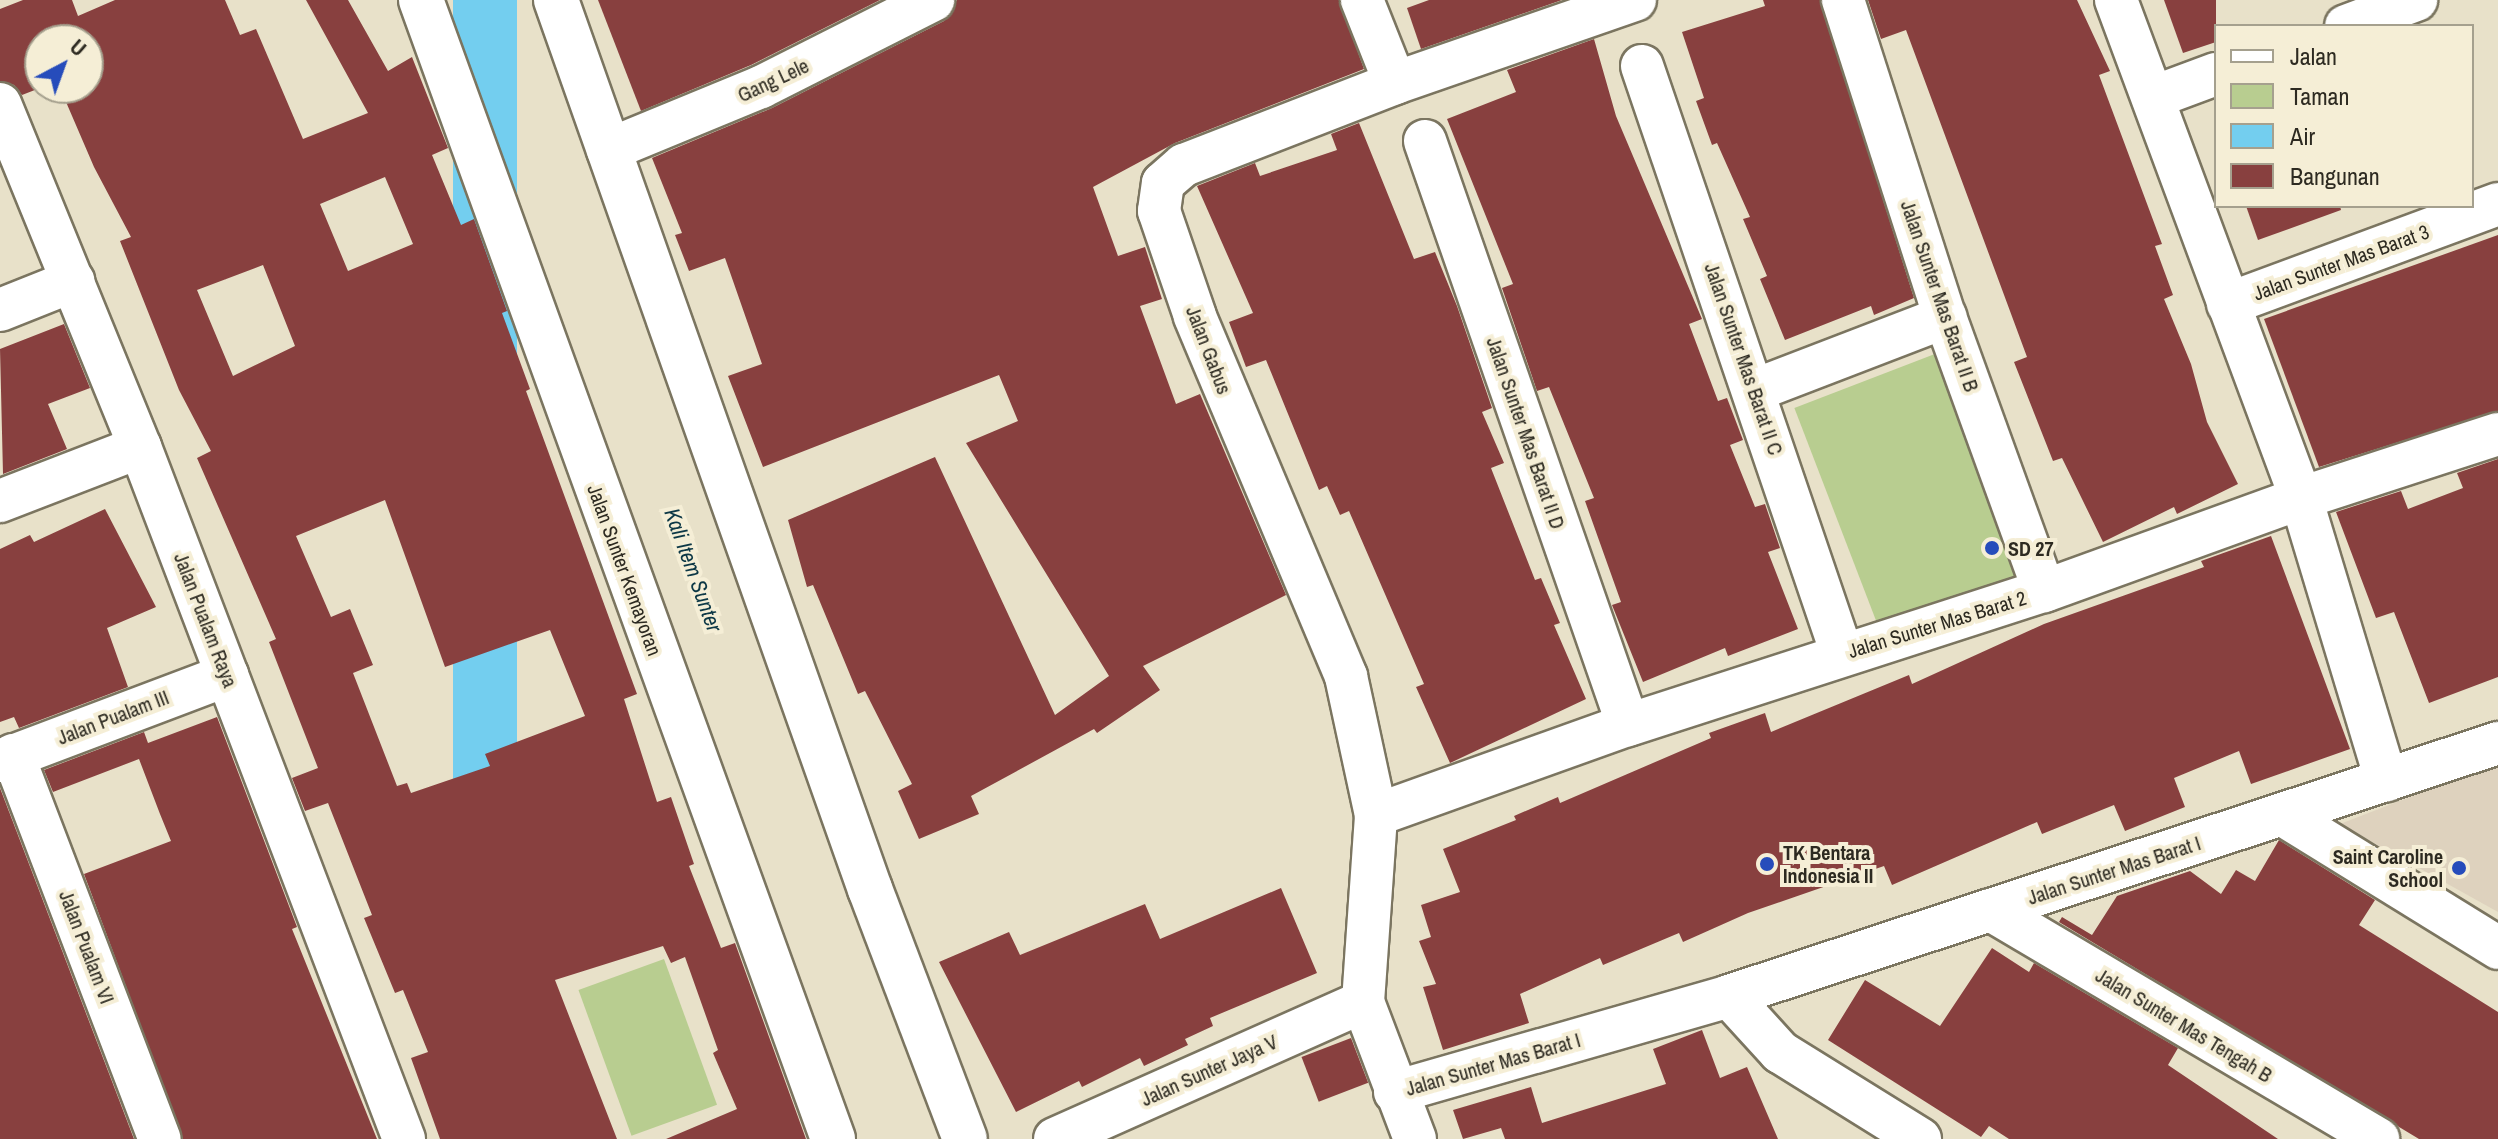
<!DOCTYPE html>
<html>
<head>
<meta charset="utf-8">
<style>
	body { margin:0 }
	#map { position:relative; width:2498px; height:1139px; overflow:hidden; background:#e8e1c9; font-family:"Archivo Narrow",sans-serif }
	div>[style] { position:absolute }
	.education>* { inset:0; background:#ded2be }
	.green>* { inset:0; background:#b8cd90; transform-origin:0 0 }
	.water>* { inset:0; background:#73ceef; transform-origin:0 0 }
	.building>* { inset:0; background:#88403f; transform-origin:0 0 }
	.roads { filter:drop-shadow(2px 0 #7b7560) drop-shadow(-2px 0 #7b7560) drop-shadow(0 2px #7b7560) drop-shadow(0 -2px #7b7560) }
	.minor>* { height:42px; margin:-21px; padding:0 21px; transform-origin:21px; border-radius:21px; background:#fff }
	.major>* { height:44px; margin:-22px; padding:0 22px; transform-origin:22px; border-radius:22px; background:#fff }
	.dots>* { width:22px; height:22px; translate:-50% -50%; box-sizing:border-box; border:4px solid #f5eed6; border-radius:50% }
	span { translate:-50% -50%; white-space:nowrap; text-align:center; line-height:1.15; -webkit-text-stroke:8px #f5eed6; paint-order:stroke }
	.street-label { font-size:20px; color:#2d2a21 }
	.poi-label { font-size:20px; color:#2d2a21; font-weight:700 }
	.left { translate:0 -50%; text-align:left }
	.right { translate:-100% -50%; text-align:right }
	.water-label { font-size:22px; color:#0d3846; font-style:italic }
	.legend { position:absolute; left:2214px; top:24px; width:260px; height:184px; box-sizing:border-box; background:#f5eed6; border:2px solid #a5a08e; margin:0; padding:10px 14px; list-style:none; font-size:24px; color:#2d2a21 }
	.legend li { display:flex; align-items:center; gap:16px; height:40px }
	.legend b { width:40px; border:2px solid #a5a08e }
	.north { position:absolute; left:24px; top:24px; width:80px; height:80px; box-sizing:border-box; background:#f5eed6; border:2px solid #a5a08e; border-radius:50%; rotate:41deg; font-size:22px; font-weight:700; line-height:32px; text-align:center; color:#2d2a21 }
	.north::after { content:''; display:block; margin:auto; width:28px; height:36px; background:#264cbb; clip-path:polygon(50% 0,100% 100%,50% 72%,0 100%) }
</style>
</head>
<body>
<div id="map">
	<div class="education">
		<i style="clip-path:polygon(2498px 763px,2498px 912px,2340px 824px)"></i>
	</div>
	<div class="green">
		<i style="left:1940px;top:352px;width:246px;height:156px;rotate:69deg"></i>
		<i style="left:664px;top:959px;width:155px;height:91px;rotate:70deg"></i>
	</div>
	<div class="water">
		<i style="left:453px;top:0;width:64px;height:1210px"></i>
	</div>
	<div class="building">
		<i style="clip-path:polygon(evenodd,23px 0,72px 0,78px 16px,115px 0,225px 0,240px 35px,256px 29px,303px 139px,368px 113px,306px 0,348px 0,388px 71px,412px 57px,448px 148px,432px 155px,461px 225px,474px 219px,507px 311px,502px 313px,530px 389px,526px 391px,637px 694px,624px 699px,657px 802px,671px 797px,694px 864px,689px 866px,721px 948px,735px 943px,806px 1139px,666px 1139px,737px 1109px,713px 1053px,718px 1050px,685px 957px,671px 963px,663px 946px,555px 980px,617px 1139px,440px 1139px,411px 1058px,428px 1052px,403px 990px,395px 993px,364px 918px,372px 915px,328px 803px,305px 811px,292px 778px,318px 768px,269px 642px,276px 639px,197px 458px,211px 451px,179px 390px,120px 241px,131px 237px,94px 167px,60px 88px,88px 88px,88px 40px,40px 40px,40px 88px,22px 95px,14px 85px,0 81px,0 9px,23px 0,385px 177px,413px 244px,348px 271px,320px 204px,385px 177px,23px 0,263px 265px,295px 346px,233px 376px,197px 290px,263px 265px,23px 0,385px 500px,445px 667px,550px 630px,585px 716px,485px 754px,490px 766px,411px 793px,407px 783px,397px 786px,353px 673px,373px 665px,350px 609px,331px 617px,296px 536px,385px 500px)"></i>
		<i style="clip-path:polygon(598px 0,880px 0,751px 65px,641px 111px)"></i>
		<i style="clip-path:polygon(957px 0,1339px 0,1364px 69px,1175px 143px,1093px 187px,1118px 256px,1145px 247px,1162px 299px,1140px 306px,1176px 404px,1200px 394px,1286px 595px,1143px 666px,1160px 690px,1097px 733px,1094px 729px,971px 796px,979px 814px,919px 839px,898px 791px,912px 784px,865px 691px,858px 694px,813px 585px,807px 587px,788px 520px,935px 457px,1055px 715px,1109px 676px,966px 443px,1018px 421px,999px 375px,763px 467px,728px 376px,762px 364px,725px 258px,689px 271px,675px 235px,682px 233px,652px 158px,772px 108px,944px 21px)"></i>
		<i style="clip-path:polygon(1429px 0,1562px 0,1421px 49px,1407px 8px)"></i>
		<i style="clip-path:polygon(1763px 0,1820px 0,1914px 298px,1874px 315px,1871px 306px,1785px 340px,1760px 279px,1767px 276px,1743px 219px,1750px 217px,1717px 143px,1712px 145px,1696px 101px,1704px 98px,1682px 32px,1765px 6px)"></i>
		<i style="clip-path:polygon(1868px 0,2077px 0,2110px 71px,2099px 75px,2162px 244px,2155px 246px,2173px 295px,2164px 299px,2191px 364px,2207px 422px,2238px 484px,2177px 514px,2174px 507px,2103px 542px,2062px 458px,2053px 461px,2014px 362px,2027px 357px,1906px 30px,1881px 39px)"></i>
		<i style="clip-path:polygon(2164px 0,2216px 0,2216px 42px,2183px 53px)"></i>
		<i style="clip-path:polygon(1594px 39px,1616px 116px,1702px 319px,1689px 324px,1718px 401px,1727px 398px,1743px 440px,1730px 445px,1755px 507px,1765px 504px,1780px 548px,1768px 552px,1798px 629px,1728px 656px,1725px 648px,1643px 682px,1612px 605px,1621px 602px,1585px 501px,1594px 498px,1549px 387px,1537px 391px,1502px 288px,1513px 284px,1447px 119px,1516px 92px,1507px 70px)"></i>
		<i style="clip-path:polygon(1359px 123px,1414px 259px,1435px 252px,1457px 306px,1492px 408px,1482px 412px,1504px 463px,1491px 468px,1535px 580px,1541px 578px,1560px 623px,1554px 625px,1586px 699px,1450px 763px,1416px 687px,1424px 684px,1349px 511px,1340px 515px,1327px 486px,1319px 490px,1266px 360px,1246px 367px,1229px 322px,1253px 313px,1197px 186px,1255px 163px,1260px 176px,1337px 150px,1331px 134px)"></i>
		<i style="clip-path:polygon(2246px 206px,2340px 206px,2341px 210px,2258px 240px)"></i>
		<i style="clip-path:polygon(2498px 235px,2498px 411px,2319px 467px,2264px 319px)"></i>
		<i style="clip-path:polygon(64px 324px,90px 388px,48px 404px,67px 449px,3px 474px,0 349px)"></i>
		<i style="clip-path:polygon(2498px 459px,2498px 677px,2429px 703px,2394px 612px,2376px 618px,2336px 512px,2401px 491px,2408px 509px,2463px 488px,2457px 473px)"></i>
		<i style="clip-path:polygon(105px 509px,156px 607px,107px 628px,128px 687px,19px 728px,14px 717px,0 722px,0 549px,30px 535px,34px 542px)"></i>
		<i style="clip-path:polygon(2271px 536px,2350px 749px,2251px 784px,2239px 751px,2174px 778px,2185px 807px,2125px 831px,2114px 805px,2042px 834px,2037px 822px,1892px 885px,1884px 866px,1748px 913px,1683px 942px,1679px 933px,1603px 965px,1600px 958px,1520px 994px,1529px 1023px,1443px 1050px,1423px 987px,1436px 984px,1419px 941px,1431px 937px,1421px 905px,1460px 892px,1443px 849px,1516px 820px,1514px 816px,1558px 797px,1560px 803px,1711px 738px,1709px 733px,1765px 713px,1771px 732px,1909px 675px,1912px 684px,2044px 624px,2204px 567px,2201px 561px)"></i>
		<i style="clip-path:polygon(217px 717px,297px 927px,292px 929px,377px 1139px,183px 1139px,84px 874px,171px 841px,160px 814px,139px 759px,53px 792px,44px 770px,144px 732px,148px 743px)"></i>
		<i style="clip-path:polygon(0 788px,134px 1139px,0 1139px)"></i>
		<i style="clip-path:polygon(2279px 840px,2375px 900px,2359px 925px,2498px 1012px,2498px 1139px,2419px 1139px,2059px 922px,2062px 917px,2092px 935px,2117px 896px,2190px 871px,2221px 894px,2236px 870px,2255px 881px)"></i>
		<i style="clip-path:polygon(1281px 888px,1317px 973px,1210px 1018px,1213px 1026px,1185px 1039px,1188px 1045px,1144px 1066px,1140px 1058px,1082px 1087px,1079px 1081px,1016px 1112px,939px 962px,1009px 932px,1020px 955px,1145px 904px,1160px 939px)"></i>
		<i style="clip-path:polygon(1992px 948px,2029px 972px,2034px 963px,2178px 1048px,2168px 1065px,2278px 1139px,2009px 1139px,1989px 1126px,1981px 1137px,1828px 1040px,1865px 980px,1940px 1026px)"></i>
		<i style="clip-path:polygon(1702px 1030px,1720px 1078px,1747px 1067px,1778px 1139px,1505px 1139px,1501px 1128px,1463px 1139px,1453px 1110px,1531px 1087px,1542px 1123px,1666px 1084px,1653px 1049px)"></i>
		<i style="left:1351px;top:1038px;width:48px;height:53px;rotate:69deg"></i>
	</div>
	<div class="roads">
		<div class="minor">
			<i style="left:1362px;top:0;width:89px;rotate:68.3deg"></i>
			<i style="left:1843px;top:0;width:333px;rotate:72.2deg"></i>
			<i style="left:1945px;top:317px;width:291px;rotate:70.1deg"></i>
			<i style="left:2116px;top:0;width:531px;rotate:69.62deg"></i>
			<i style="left:2301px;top:498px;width:295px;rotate:73.2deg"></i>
			<i style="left:2346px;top:26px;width:75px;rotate:-20.4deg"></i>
			<i style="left:1642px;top:66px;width:621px;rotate:71.21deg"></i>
			<i style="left:2154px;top:97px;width:66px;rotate:-20.4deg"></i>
			<i style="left:0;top:104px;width:370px;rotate:67.8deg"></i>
			<i style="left:140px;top:447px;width:741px;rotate:69.12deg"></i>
			<i style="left:1425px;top:141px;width:618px;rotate:70.83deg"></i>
			<i style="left:608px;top:150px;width:165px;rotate:-22.4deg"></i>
			<i style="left:761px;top:87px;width:193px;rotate:-26.8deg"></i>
			<i style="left:2228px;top:304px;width:288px;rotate:-20.3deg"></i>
			<i style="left:0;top:310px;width:79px;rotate:-21.7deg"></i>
			<i style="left:1755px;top:390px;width:204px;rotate:-21deg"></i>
			<i style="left:0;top:501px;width:150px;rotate:-21.1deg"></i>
			<i style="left:13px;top:755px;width:411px;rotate:69.1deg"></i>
			<i style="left:0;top:761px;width:243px;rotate:-20.7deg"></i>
			<i style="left:1376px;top:815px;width:268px;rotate:-19.7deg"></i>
			<i style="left:1628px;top:725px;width:437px;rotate:-17.9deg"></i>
			<i style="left:2044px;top:591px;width:273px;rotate:-19.9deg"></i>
			<i style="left:2301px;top:498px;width:207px;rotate:-18deg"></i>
			<i style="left:2283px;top:815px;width:253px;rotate:31.7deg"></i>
			<i style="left:1991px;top:910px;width:450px;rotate:30.6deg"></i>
			<i style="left:1729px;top:996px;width:76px;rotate:47.7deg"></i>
			<i style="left:1780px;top:1052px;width:165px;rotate:31.9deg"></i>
			<i style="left:1395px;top:1092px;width:348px;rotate:-16deg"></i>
			<i style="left:1729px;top:996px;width:810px;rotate:-18.21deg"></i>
			<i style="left:1055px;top:1139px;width:337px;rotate:-24deg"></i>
			<i style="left:1415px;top:1139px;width:147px;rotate:-110.8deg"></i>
			<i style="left:1363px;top:1002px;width:187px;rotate:-86deg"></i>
			<i style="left:1376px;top:815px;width:142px;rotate:-102.2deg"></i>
			<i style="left:1346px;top:676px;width:390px;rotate:-112.8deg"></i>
			<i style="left:1195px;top:316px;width:111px;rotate:-108.9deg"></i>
			<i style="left:1159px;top:211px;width:28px;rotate:-82deg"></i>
			<i style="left:1163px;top:183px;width:28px;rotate:-41deg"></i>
			<i style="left:1184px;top:165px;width:226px;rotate:-21.2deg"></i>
			<i style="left:1395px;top:83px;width:254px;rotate:-19.1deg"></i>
		</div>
		<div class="major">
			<i style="left:421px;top:0;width:1211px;rotate:70.11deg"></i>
			<i style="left:556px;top:0;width:943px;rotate:70.55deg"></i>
			<i style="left:870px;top:889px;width:267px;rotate:69.2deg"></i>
		</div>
	</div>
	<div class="dots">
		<i style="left:1992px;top:548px;background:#264cbb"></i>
		<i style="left:1767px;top:864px;background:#264cbb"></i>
		<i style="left:2459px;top:868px;background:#264cbb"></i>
	</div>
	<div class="street-label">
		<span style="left:773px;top:80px;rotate:-25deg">Gang Lele</span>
		<span style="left:2341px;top:262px;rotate:-20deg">Jalan Sunter Mas Barat 3</span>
		<span style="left:1940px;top:296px;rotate:71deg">Jalan Sunter Mas Barat II B</span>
		<span style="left:1209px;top:350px;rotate:69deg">Jalan Gabus</span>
		<span style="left:1744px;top:359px;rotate:71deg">Jalan Sunter Mas Barat II C</span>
		<span style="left:1526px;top:433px;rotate:71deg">Jalan Sunter Mas Barat II D</span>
		<span style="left:625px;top:570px;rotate:70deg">Jalan Sunter Kemayoran</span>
		<span style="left:206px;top:620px;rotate:69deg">Jalan Pualam Raya</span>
		<span style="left:1937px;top:624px;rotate:-17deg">Jalan Sunter Mas Barat 2</span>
		<span style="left:113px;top:717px;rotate:-21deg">Jalan Pualam III</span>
		<span style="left:2114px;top:870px;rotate:-18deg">Jalan Sunter Mas Barat I</span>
		<span style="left:87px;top:947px;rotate:69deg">Jalan Pualam VI</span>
		<span style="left:2184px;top:1025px;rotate:31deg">Jalan Sunter Mas Tengah B</span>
		<span style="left:1493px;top:1064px;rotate:-16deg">Jalan Sunter Mas Barat I</span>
		<span style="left:1209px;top:1070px;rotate:-24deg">Jalan Sunter Jaya V</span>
	</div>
	<div class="poi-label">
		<span class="left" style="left:2008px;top:548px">SD 27</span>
		<span class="left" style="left:1783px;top:864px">TK Bentara<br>Indonesia II</span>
		<span class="right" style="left:2443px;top:868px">Saint Caroline<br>School</span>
	</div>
	<div class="water-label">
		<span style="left:693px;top:570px;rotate:70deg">Kali Item Sunter</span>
	</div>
	<ul class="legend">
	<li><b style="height:10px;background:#fff"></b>Jalan</li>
	<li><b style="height:22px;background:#b8cd90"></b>Taman</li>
	<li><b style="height:22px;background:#73ceef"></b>Air</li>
	<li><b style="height:22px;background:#88403f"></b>Bangunan</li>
	</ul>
	<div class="north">U</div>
</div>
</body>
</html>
